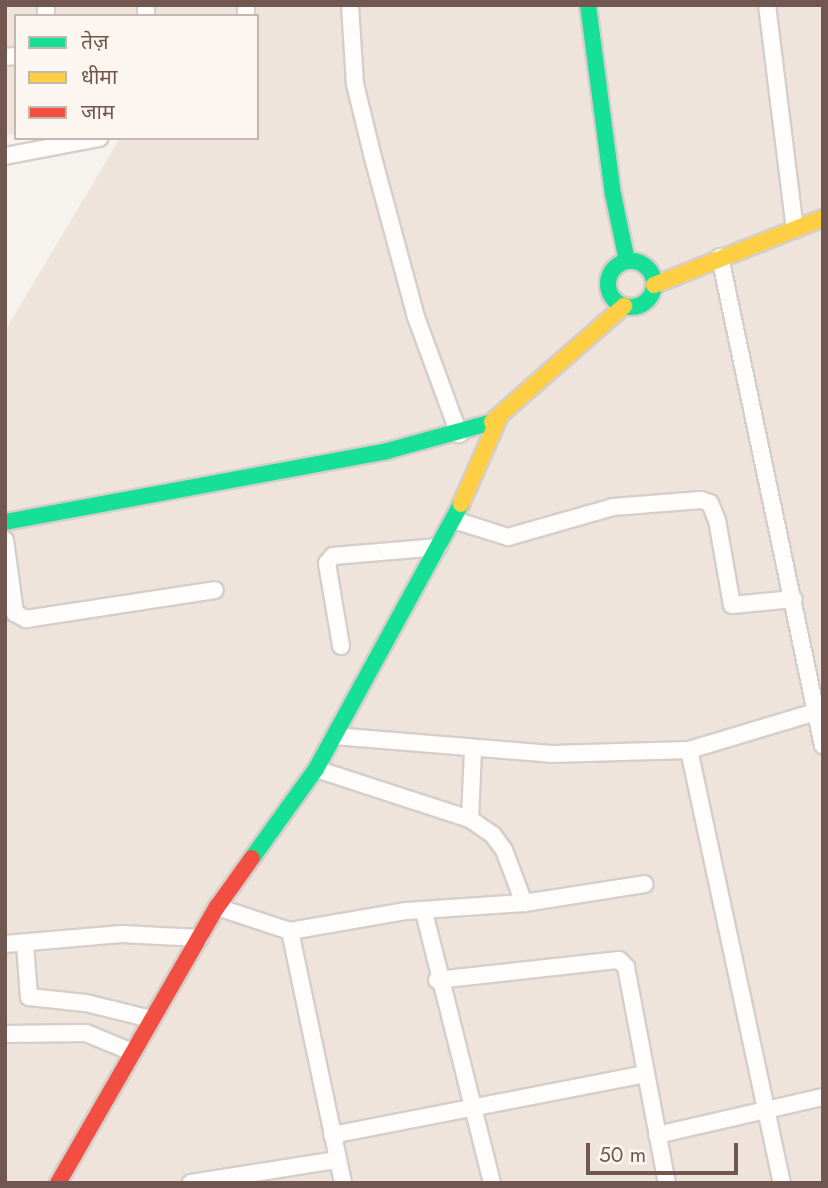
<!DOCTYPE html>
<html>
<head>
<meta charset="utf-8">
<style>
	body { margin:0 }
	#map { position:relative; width:828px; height:1188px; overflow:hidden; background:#f6f2ee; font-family:Jost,"Noto Sans Devanagari",sans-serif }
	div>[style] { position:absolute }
	.residential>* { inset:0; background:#eee4dc }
	.roads { filter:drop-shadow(2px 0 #d5ceca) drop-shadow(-2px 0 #d5ceca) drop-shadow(0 2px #d5ceca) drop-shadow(0 -2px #d5ceca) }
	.street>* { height:16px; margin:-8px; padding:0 8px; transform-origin:8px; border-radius:8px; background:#fefdfc }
	.fast>* { height:16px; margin:-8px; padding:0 8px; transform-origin:8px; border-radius:8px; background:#16e098 }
	.fast>.ring { margin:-8px; padding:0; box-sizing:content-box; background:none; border:16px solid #16e098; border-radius:50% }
	.slow>* { height:16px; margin:-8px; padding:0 8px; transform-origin:8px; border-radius:8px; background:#ffcf43 }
	.jam>* { height:16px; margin:-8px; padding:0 8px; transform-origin:8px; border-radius:8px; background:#f24e42 }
	span { translate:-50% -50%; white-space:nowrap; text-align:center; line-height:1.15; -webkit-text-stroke:6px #fdf6f0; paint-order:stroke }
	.frame { position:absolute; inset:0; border:7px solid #725750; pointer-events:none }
	.legend { position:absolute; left:14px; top:14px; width:245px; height:126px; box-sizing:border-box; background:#fdf6f0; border:2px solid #c5b6b0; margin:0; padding:9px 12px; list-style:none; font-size:21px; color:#725750 }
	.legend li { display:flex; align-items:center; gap:14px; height:35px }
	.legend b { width:35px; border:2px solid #c5b6b0 }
	.scale { position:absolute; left:586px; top:1143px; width:152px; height:32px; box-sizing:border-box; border:4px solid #725750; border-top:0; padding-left:9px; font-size:21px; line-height:24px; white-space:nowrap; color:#725750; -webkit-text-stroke:5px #fdf6f0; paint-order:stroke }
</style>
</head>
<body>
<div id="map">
	<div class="residential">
		<i style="clip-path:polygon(5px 5px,823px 5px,823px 1183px,5px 1183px,5px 331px,120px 138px,257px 138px,257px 16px,16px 16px,16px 135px,5px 134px)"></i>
	</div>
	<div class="roads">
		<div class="street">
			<i style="left:46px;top:5px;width:11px;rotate:90deg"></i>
			<i style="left:146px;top:5px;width:11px;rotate:90deg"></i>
			<i style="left:246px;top:5px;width:11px;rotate:90deg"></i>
			<i style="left:350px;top:5px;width:79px;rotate:86.4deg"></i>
			<i style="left:355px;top:84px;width:72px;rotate:76.3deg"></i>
			<i style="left:372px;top:154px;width:169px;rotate:74.9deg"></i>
			<i style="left:416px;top:317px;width:125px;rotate:69.8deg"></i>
			<i style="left:767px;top:5px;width:226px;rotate:82.9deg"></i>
			<i style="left:5px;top:57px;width:11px;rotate:-5deg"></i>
			<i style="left:5px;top:156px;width:96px;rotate:-10.8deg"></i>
			<i style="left:720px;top:257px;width:499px;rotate:78.1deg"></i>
			<i style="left:454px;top:520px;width:57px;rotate:17.5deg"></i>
			<i style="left:508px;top:537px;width:109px;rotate:-15.9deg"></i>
			<i style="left:613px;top:507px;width:88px;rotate:-4.5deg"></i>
			<i style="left:701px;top:500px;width:9px;rotate:18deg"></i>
			<i style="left:710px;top:503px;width:18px;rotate:68deg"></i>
			<i style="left:717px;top:520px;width:86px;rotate:80deg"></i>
			<i style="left:732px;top:605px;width:62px;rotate:-5.5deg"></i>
			<i style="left:5px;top:540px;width:74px;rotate:82.2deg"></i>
			<i style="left:15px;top:613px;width:13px;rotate:29deg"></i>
			<i style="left:26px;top:619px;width:191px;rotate:-8.7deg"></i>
			<i style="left:341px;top:646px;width:84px;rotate:-99.6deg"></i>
			<i style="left:327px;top:563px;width:9px;rotate:-49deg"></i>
			<i style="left:333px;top:556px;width:106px;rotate:-4.9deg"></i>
			<i style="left:334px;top:736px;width:218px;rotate:4.7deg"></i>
			<i style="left:551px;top:754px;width:138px;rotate:-1.7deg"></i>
			<i style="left:689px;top:750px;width:133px;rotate:-16.7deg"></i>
			<i style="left:473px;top:750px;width:69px;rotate:92.5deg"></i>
			<i style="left:470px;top:819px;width:28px;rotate:35deg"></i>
			<i style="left:493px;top:835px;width:19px;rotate:54deg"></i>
			<i style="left:504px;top:850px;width:57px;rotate:69.3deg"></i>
			<i style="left:689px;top:750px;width:443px;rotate:77.9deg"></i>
			<i style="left:316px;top:769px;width:162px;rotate:18deg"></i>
			<i style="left:217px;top:907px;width:77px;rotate:18.2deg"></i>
			<i style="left:290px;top:931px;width:118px;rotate:-9.8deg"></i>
			<i style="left:406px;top:911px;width:118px;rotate:-3.9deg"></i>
			<i style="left:524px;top:903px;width:122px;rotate:-8.9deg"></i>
			<i style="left:424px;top:912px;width:279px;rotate:75.9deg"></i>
			<i style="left:290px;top:931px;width:258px;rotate:78.1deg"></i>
			<i style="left:5px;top:944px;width:117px;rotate:-4.9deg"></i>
			<i style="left:122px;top:934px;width:78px;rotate:2.9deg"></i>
			<i style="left:25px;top:944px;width:53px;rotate:85.7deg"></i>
			<i style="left:29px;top:997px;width:57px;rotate:6deg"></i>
			<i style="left:86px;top:1003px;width:67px;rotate:13.8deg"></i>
			<i style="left:437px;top:980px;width:183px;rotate:-6.3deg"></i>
			<i style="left:619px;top:960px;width:10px;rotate:45deg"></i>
			<i style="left:626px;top:967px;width:220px;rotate:79.3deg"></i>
			<i style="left:5px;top:1034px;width:81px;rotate:-0.7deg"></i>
			<i style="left:86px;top:1033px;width:50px;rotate:22.4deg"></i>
			<i style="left:332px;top:1135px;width:320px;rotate:-11deg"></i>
			<i style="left:657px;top:1135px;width:170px;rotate:-12.9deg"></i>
			<i style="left:191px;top:1183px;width:148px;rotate:-9deg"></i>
		</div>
		<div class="fast">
			<i style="left:588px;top:5px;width:191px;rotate:82.5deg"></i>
			<i style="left:613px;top:194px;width:68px;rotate:78.2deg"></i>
			<i class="ring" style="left:608px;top:261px;width:30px;height:30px"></i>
			<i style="left:5px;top:522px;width:389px;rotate:-10.5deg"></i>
			<i style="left:387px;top:451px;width:109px;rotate:-15.4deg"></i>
			<i style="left:252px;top:858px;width:110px;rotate:-54.3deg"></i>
			<i style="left:316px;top:769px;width:302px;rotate:-61.3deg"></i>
		</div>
		<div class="slow">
			<i style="left:654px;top:285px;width:182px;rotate:-21.6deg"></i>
			<i style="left:492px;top:422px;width:176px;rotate:-41.3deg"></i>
			<i style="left:461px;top:504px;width:92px;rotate:-66.2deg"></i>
		</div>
		<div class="jam">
			<i style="left:58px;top:1183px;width:319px;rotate:-60.1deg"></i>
			<i style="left:217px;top:907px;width:60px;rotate:-54.5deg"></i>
		</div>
	</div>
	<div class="frame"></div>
	<ul class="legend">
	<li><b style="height:9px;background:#16e098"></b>तेज़</li>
	<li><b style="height:9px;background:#ffcf43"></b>धीमा</li>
	<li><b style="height:9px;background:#f24e42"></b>जाम</li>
	</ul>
	<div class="scale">50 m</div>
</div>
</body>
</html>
